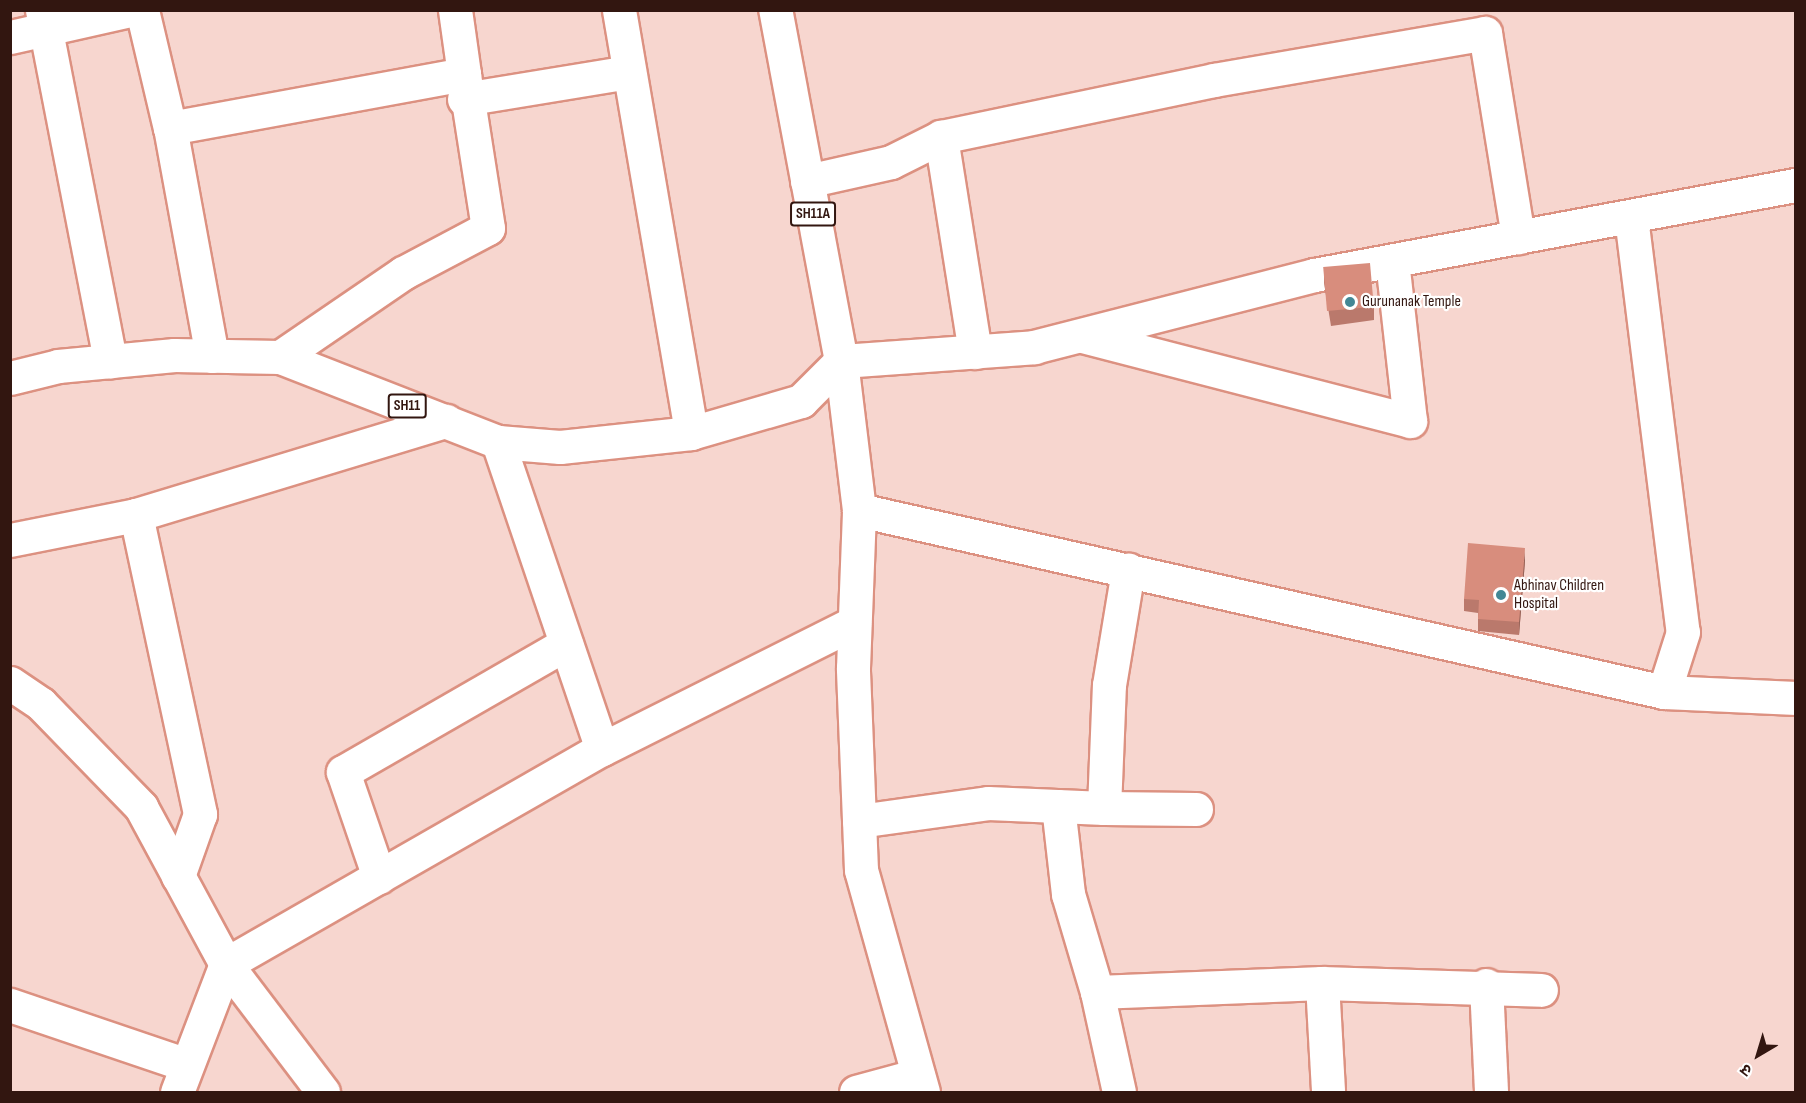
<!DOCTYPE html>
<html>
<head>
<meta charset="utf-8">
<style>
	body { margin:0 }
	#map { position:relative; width:1806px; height:1103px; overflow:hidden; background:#f7d6cf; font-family:"Sofia Sans Condensed","Noto Sans Devanagari",sans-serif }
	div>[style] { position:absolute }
	.roads { filter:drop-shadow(2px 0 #dc9181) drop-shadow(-2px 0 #dc9181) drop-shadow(0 2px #dc9181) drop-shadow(0 -2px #dc9181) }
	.minor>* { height:33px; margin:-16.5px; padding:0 16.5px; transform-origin:16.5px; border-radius:16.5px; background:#fff }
	.major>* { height:33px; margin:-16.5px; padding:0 16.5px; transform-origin:16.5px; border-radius:16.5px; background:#fff }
	.wall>* { inset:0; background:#ba796c }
	.shaded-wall>* { inset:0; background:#976358 }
	.building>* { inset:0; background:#d88d7d; transform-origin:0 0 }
	.dots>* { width:16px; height:16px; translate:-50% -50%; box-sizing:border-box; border:3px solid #fff; border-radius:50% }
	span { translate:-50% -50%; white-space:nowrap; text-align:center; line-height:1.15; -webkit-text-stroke:4.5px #fff; paint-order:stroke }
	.shield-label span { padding:2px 4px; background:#fff; border:2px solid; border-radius:4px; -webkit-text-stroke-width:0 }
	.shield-label { font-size:15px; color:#321610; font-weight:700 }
	.poi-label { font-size:16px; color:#321610 }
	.left { translate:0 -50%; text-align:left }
	.frame { position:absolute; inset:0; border:12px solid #321610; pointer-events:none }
	.north { position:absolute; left:1728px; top:1025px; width:60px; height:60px; -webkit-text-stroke:4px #fff; paint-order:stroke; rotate:218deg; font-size:16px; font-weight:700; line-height:24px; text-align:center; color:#321610 }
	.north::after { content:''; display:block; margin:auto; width:21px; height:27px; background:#321610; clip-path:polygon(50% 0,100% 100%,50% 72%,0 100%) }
</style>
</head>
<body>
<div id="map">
	<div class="roads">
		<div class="minor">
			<i style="left:42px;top:10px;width:358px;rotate:79deg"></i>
			<i style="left:142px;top:10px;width:121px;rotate:76.7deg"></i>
			<i style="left:619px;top:10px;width:429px;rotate:80.3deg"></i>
			<i style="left:10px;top:37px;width:123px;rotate:-12.7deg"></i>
			<i style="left:464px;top:99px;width:167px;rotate:-9.3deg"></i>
			<i style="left:807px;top:181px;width:86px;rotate:-12.7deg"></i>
			<i style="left:891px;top:162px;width:56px;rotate:-26.6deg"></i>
			<i style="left:1631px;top:217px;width:418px;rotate:82.9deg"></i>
			<i style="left:1683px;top:632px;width:63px;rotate:107.6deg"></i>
			<i style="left:1082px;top:336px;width:339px;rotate:14.5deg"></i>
			<i style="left:1410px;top:421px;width:161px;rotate:-96.4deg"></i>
			<i style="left:975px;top:352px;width:218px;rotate:-99deg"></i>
			<i style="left:941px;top:137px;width:279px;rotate:-11.8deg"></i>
			<i style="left:1214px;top:80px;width:275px;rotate:-9.8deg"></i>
			<i style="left:1485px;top:33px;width:207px;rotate:80.8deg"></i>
			<i style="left:212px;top:356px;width:232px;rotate:-100.4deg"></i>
			<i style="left:170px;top:128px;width:299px;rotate:-10.4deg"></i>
			<i style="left:464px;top:74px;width:65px;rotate:-98deg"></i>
			<i style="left:280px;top:357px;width:149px;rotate:-34.3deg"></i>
			<i style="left:403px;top:273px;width:96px;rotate:-27.9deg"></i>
			<i style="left:488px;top:228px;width:156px;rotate:-98.9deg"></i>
			<i style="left:498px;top:442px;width:324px;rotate:71.3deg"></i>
			<i style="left:602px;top:749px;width:282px;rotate:-26.6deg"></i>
			<i style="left:859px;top:510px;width:825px;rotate:12.74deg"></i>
			<i style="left:1664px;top:692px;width:132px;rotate:2.6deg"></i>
			<i style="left:136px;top:515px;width:306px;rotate:77.9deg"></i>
			<i style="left:200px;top:814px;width:66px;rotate:109.5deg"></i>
			<i style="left:10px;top:540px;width:128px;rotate:-11.2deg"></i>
			<i style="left:136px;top:515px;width:324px;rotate:-16.9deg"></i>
			<i style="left:10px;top:683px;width:37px;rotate:34deg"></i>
			<i style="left:41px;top:704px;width:144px;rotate:45.8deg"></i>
			<i style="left:141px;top:807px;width:179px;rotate:61.6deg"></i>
			<i style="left:226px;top:964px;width:137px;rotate:110.9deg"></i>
			<i style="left:1058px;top:806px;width:89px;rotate:83.5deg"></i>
			<i style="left:1068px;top:894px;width:102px;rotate:73.5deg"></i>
			<i style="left:1104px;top:808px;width:92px;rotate:0.6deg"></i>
			<i style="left:859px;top:821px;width:130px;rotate:-7.9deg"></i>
			<i style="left:988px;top:803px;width:116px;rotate:2.5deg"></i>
			<i style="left:1104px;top:808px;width:123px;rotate:-87.7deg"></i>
			<i style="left:1109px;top:685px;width:117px;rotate:-80.6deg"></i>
			<i style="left:379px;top:877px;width:111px;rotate:-108.9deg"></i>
			<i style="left:343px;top:772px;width:257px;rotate:-29.9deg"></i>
			<i style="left:1322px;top:983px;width:109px;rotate:86.8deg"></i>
			<i style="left:1486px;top:985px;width:107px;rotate:87.3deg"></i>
			<i style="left:10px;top:1005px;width:184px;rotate:18.7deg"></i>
			<i style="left:323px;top:1092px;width:161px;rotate:-127.2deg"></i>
			<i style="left:226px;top:964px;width:433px;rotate:-29.8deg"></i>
			<i style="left:856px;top:1092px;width:64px;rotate:-15.3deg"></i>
			<i style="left:923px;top:1092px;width:230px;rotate:-105.6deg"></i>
			<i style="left:861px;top:870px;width:202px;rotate:-92.3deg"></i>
			<i style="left:853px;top:668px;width:158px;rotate:-87.8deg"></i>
			<i style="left:859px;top:510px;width:150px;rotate:-96.9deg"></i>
			<i style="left:841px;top:361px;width:194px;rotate:-4.1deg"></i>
			<i style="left:1034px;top:347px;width:289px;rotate:-14.4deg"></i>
			<i style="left:1314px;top:275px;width:490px;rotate:-10.6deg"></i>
			<i style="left:1119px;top:1092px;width:102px;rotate:-102.4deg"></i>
			<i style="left:1097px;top:992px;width:225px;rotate:-2.3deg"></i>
			<i style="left:1322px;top:983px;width:219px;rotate:1.8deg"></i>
		</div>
		<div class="major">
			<i style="left:10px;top:378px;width:49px;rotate:-14deg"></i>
			<i style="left:58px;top:366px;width:117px;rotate:-5.4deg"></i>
			<i style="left:174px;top:355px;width:106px;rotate:1.1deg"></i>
			<i style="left:280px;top:357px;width:234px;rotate:21.3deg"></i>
			<i style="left:498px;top:442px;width:62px;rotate:4.6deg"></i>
			<i style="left:560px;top:447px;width:132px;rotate:-6.1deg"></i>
			<i style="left:691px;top:433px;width:115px;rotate:-16.2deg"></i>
			<i style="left:801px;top:401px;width:57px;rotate:-45deg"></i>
			<i style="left:841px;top:361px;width:357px;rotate:-100.6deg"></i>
		</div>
	</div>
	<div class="wall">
		<i style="clip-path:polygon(1324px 271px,1374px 307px,1374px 320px,1331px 326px,1324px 283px)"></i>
		<i style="clip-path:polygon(1525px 561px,1519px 635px,1478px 631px,1478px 613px,1464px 611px,1464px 599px)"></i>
	</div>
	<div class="shaded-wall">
		<i style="clip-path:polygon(1525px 548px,1525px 561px,1519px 635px,1519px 622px)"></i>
	</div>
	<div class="building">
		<i style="left:1370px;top:263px;width:44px;height:47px;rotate:85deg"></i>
		<i style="clip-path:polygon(1468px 543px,1525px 548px,1519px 622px,1478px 619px,1479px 600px,1464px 599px)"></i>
	</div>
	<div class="dots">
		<i style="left:1350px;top:302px;background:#438795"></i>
		<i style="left:1501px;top:595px;background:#438795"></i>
	</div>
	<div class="shield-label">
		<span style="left:813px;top:214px">SH11A</span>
		<span style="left:407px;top:406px">SH11</span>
	</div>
	<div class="poi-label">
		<span class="left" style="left:1362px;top:302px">Gurunanak Temple</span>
		<span class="left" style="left:1514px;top:595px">Abhinav Children<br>Hospital</span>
	</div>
	<div class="frame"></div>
	<div class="north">उ</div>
</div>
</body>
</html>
